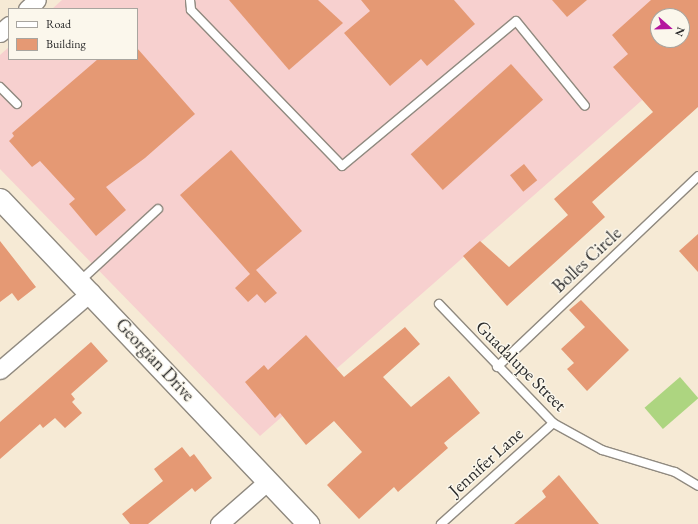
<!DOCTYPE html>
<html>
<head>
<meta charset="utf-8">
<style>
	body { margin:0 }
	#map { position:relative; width:698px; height:524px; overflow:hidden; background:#f6ead5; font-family:"EB Garamond",serif }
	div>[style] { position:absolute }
	.built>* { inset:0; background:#f7d0cf }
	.green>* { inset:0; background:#add580; transform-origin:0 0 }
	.building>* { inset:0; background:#e59974; transform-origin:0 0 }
	.roads { filter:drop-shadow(1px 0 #908a80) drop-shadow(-1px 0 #908a80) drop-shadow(0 1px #908a80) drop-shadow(0 -1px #908a80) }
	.service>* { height:8px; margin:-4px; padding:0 4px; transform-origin:4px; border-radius:4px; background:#fff }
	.minor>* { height:17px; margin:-8.5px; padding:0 8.5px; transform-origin:8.5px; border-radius:8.5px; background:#fff }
	.tertiary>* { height:21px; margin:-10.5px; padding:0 10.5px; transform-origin:10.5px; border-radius:10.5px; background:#fff }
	span { translate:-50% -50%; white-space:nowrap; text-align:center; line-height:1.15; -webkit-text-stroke:3px #fbf7ec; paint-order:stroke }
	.street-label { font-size:18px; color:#2b2b2b }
	.legend { position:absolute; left:8px; top:8px; width:130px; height:52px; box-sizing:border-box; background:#fbf7ec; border:1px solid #a8a59f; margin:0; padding:5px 7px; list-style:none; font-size:12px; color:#2b2b2b }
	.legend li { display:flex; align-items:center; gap:8px; height:20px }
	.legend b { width:20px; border:1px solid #a8a59f }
	.north { position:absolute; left:650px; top:8px; width:40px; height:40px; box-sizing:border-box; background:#fbf7ec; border:1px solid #a8a59f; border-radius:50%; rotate:110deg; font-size:11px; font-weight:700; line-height:16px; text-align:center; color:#2b2b2b }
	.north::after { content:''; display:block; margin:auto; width:14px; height:18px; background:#b5179e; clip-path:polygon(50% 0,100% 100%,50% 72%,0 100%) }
</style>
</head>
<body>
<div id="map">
	<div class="built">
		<i style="clip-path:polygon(evenodd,62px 0,698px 0,698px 51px,260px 436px,0 169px,0 55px,9px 47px,9px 59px,137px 59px,137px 9px,52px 9px,62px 0,658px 16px,682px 16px,682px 40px,658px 40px,658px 16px)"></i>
	</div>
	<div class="green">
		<i style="left:680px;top:377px;width:28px;height:47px;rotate:49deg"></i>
	</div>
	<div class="building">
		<i style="clip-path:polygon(229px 0,318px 0,343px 23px,289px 70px)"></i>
		<i style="clip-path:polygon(361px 0,454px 0,475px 24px,427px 66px,421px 59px,390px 86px,344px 33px,370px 11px)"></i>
		<i style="clip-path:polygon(552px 0,587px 0,567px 17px)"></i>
		<i style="clip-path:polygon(evenodd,651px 0,698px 0,698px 107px,592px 202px,605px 217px,507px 306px,463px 256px,480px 241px,509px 267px,568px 215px,554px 199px,653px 112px,613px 67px,628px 54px,612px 35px,651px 0,658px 16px,682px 16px,682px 40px,658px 40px,658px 16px)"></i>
		<i style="clip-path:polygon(137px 48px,195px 114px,145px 158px,106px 187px,126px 210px,96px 236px,69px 204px,75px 199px,40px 161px,32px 167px,9px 141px,14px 136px,12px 133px,98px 59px,137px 59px)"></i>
		<i style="left:511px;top:64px;width:48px;height:135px;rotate:48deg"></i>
		<i style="clip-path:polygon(231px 150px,302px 231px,256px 270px,277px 293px,265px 303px,257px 294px,248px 302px,235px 288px,250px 274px,180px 195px)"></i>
		<i style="left:524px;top:164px;width:21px;height:18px;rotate:51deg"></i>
		<i style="clip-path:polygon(698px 234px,698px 272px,679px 251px)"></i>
		<i style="clip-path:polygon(0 241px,36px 287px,18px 301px,12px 293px,0 302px)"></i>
		<i style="clip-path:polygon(581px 300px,629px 350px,587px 391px,567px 369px,574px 363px,561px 349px,585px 327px,569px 310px)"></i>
		<i style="clip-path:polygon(405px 327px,420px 344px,383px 377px,411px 407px,449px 376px,480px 413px,444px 443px,448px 448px,398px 492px,394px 487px,359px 519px,327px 485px,362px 452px,334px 421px,306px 445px,280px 413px,275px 418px,245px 382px,264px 365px,268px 370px,306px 335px,344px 377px)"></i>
		<i style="clip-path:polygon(91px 342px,108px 361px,71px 394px,75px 399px,72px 402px,82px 413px,65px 428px,55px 418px,43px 428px,40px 424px,0 459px,0 422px)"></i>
		<i style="clip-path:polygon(182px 447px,190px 457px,194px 454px,212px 478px,195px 492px,192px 488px,148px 524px,130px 524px,122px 514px,163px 481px,154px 469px)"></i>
		<i style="clip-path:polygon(559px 475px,599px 524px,514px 524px,546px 497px,542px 491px)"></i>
	</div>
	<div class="roads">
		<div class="service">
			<i style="left:190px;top:0;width:10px;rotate:84deg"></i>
			<i style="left:191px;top:10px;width:217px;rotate:45.9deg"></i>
			<i style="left:342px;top:166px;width:226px;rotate:-39.8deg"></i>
			<i style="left:516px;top:21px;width:109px;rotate:50.9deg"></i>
			<i style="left:0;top:87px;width:24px;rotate:45deg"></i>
			<i style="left:80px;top:281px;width:106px;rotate:-42.7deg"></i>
			<i style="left:439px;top:304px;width:165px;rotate:46.2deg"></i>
			<i style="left:553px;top:423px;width:56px;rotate:28.9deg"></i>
			<i style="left:602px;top:450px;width:76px;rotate:16.8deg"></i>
			<i style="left:675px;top:472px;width:27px;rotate:31deg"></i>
			<i style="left:497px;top:367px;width:277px;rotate:-43.5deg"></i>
			<i style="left:441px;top:524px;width:151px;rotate:-42deg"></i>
		</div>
		<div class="minor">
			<i style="left:27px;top:9px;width:13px;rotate:-42deg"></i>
			<i style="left:0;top:33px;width:12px;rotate:-42deg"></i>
			<i style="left:0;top:370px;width:120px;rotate:-40.6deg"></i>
			<i style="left:219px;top:524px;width:65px;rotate:-41.3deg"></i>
		</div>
		<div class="tertiary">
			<i style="left:0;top:199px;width:448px;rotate:46.5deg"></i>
		</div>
	</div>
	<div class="street-label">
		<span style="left:587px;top:260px;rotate:-43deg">Bolles Circle</span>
		<span style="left:155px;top:360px;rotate:47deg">Georgian Drive</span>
		<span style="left:521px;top:366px;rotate:45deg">Guadalupe Street</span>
		<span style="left:486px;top:462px;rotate:-42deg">Jennifer Lane</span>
	</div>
	<ul class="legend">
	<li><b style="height:5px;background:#fff"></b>Road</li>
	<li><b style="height:11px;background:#e59974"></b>Building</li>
	</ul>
	<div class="north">N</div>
</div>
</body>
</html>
